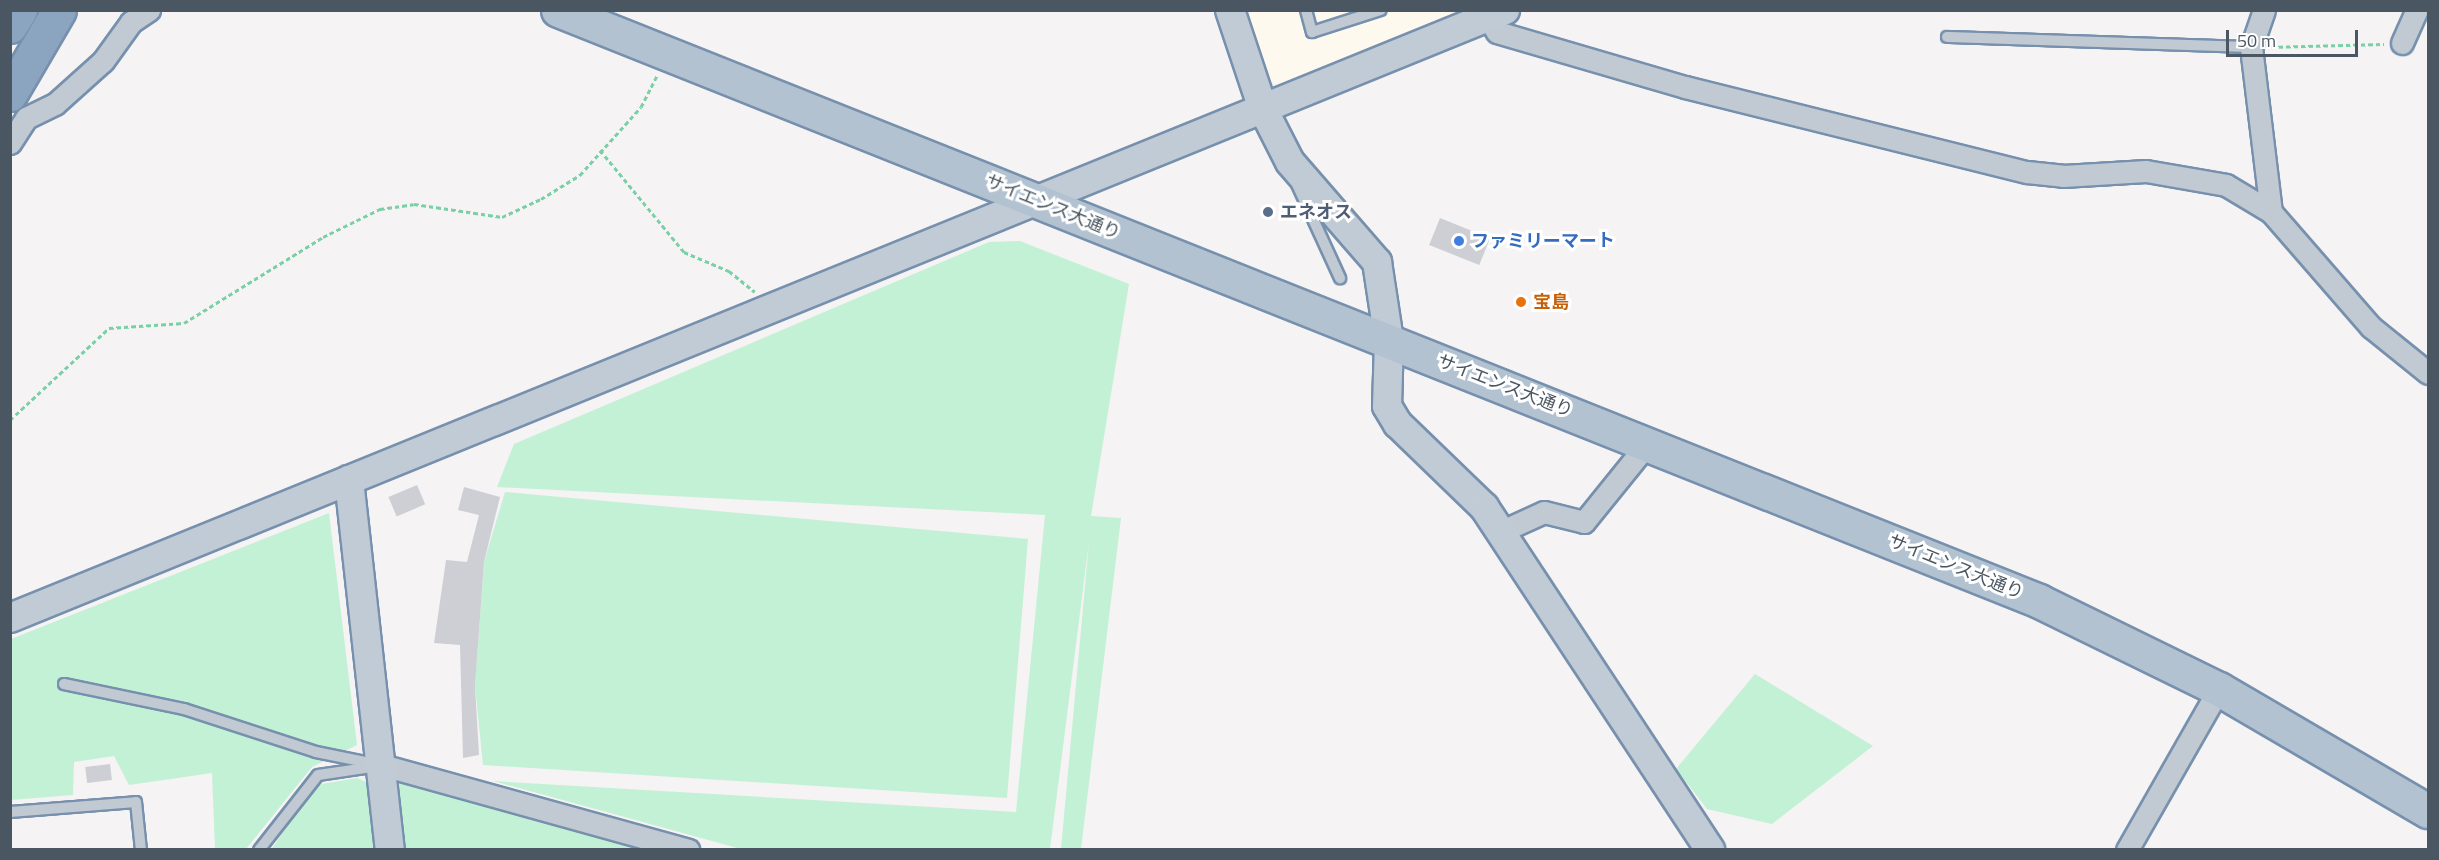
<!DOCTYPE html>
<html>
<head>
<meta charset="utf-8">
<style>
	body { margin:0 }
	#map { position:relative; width:2439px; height:860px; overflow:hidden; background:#f5f3f3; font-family:"Titillium Web","Noto Sans JP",sans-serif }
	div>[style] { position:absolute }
	.commercial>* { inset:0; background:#fdf9ef }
	.green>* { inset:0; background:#c3f1d5 }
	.building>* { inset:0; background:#cdcfd5; transform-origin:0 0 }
	.path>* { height:3px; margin-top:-1.5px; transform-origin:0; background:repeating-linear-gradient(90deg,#7ad0a6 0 4.5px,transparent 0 7.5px) }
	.roads { filter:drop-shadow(2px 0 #7690ad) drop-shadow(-2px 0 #7690ad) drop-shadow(0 2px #7690ad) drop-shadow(0 -2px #7690ad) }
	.lane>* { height:10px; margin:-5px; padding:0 5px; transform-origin:5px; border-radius:5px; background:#c1cad2 }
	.street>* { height:21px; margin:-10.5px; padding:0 10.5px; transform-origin:10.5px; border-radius:10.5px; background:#c1cad2 }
	.secondary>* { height:28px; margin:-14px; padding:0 14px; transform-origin:14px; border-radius:14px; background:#c1cbd6 }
	.primary>* { height:33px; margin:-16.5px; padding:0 16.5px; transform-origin:16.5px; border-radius:16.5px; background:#b3c2d1 }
	.highway>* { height:33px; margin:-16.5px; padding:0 16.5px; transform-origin:16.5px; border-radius:16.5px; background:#8ba5c1 }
	.dots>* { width:16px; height:16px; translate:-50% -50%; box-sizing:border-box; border:3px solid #fff; border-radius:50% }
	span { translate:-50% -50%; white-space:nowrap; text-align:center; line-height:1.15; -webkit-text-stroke:6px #fff; paint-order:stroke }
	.street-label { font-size:18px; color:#4a5661 }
	.service-label { font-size:18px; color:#4e5e75; font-weight:700 }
	.left { translate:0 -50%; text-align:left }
	.shop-label { font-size:18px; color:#366cbe; font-weight:700 }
	.food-label { font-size:18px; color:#c56008; font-weight:700 }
	.frame { position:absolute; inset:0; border:12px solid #4a5661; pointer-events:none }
	.scale { position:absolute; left:2226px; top:30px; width:132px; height:27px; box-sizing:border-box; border:3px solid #4a5661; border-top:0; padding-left:8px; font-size:18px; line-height:21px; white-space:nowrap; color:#4a5661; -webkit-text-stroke:4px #fff; paint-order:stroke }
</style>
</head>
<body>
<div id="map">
	<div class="commercial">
		<i style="clip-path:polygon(1242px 11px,1468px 11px,1282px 87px,1265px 79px)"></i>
	</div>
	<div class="green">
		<i style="clip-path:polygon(1020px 241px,1129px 284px,1091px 516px,1121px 518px,1081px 849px,1061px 849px,1089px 542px,1050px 849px,741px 849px,493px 781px,1016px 812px,1045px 515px,497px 487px,514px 444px,989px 242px)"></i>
		<i style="clip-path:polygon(505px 492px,1028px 539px,1007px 798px,483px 765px,475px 686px,484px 562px)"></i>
		<i style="clip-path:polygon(329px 513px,357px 745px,312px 767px,246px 849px,215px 849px,212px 773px,129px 785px,114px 756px,74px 762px,73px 795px,11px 800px,11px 639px)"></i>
		<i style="clip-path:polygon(1755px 674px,1873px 746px,1772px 824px,1707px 809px,1676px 769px)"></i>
		<i style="clip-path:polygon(357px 778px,368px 783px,374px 849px,271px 850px,305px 799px,322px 784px)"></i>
		<i style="clip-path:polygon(397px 783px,407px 785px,636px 849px,405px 849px)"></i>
	</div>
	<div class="building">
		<i style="left:1440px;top:218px;width:54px;height:29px;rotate:22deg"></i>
		<i style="left:417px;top:485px;width:21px;height:31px;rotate:67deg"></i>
		<i style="clip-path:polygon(464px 487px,500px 497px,484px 562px,475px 686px,479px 755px,463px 758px,460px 645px,434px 643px,446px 560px,467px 562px,479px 515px,458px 510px)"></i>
		<i style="left:110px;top:764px;width:16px;height:25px;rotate:83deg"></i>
	</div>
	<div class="path">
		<i style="left:2271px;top:47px;width:113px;rotate:-1.5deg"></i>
		<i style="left:600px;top:150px;width:132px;rotate:50.5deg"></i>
		<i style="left:684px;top:252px;width:49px;rotate:22.9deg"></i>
		<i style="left:729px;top:271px;width:33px;rotate:39deg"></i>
		<i style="left:10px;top:420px;width:135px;rotate:-42.9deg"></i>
		<i style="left:109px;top:328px;width:75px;rotate:-3.8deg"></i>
		<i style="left:184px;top:323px;width:163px;rotate:-31.7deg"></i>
		<i style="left:323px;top:237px;width:64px;rotate:-26.2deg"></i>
		<i style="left:380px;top:209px;width:34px;rotate:-8deg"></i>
		<i style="left:414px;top:204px;width:89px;rotate:8.4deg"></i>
		<i style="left:502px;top:217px;width:43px;rotate:-24.8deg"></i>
		<i style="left:541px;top:199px;width:46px;rotate:-31.6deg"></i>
		<i style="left:580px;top:175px;width:91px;rotate:-48.1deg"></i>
		<i style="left:641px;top:107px;width:35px;rotate:-63deg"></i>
	</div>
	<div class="roads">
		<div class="lane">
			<i style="left:1306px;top:10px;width:23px;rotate:75deg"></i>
			<i style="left:1312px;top:32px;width:72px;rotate:-17.7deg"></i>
			<i style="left:1947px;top:37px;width:304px;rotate:1.9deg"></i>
			<i style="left:1296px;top:182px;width:106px;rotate:65.4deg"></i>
			<i style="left:64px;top:684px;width:123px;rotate:11.8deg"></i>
			<i style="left:184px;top:709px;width:139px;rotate:18deg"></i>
			<i style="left:316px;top:752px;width:65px;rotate:11.5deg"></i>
			<i style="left:10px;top:812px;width:126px;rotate:-4.5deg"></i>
			<i style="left:136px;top:802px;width:48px;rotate:84.1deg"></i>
			<i style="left:259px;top:850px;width:95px;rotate:-51.8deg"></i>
			<i style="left:318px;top:775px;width:56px;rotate:-8.3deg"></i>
		</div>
		<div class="street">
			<i style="left:2264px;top:10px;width:39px;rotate:109deg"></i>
			<i style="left:2251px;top:47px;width:166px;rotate:83.1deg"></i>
			<i style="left:1487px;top:17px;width:18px;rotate:56deg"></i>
			<i style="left:1497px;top:32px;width:196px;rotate:16.3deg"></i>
			<i style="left:1685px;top:87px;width:352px;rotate:14deg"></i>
			<i style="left:2027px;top:172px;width:36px;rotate:6deg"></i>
			<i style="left:2063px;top:176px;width:83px;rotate:-3.4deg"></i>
			<i style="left:2146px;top:171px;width:81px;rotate:9.9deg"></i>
			<i style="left:2226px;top:185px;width:52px;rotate:31deg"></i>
			<i style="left:2271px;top:212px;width:152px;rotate:49deg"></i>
			<i style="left:2371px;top:327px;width:73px;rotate:38.9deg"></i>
			<i style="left:2402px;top:43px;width:36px;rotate:-66deg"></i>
			<i style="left:10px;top:143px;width:30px;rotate:-57deg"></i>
			<i style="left:26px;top:118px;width:32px;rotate:-26deg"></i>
			<i style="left:55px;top:104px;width:64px;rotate:-41.9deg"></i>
			<i style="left:103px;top:61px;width:48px;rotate:-54.3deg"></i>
			<i style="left:131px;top:22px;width:22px;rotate:-34deg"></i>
			<i style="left:1500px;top:532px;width:48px;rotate:-24.4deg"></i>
			<i style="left:1544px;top:512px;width:41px;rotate:14deg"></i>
			<i style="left:1584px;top:522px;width:102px;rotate:-51deg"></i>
			<i style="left:382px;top:765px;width:318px;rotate:15.5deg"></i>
			<i style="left:2127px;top:850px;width:185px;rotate:-60.3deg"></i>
		</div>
		<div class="secondary">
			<i style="left:1230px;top:10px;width:104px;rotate:71.6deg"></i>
			<i style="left:1263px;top:109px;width:59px;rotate:63deg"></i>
			<i style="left:1290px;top:162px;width:133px;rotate:49deg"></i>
			<i style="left:1377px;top:262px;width:79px;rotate:81.3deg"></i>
			<i style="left:1389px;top:340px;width:66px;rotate:91.7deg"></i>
			<i style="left:1387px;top:406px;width:21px;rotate:59deg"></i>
			<i style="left:1398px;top:424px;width:120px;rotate:44deg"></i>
			<i style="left:1484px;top:507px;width:411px;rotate:56.6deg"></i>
			<i style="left:349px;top:480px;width:372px;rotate:83.7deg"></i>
			<i style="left:10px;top:618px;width:1614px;rotate:-22.13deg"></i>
		</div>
		<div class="primary">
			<i style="left:558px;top:10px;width:1595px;rotate:21.75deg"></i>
			<i style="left:2039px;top:601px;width:200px;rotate:26.1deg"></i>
			<i style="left:2219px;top:689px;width:242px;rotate:30.3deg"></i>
		</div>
		<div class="highway">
			<i style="left:10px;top:26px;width:19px;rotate:-58deg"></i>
			<i style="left:10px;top:94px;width:97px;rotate:-59.7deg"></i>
		</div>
	</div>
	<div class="dots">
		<i style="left:1268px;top:212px;background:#5c6f8a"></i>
		<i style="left:1459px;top:241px;background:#3f7fe0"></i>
		<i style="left:1521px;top:302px;background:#e8710a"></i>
	</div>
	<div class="street-label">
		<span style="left:1053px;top:207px;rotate:22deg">サイエンス大通り</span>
		<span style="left:1505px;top:386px;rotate:21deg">サイエンス大通り</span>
		<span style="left:1956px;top:567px;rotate:22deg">サイエンス大通り</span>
	</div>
	<div class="service-label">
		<span class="left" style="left:1280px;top:212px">エネオス</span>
	</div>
	<div class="shop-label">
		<span class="left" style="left:1471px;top:241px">ファミリーマート</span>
	</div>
	<div class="food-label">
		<span class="left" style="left:1533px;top:302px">宝島</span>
	</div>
	<div class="frame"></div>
	<div class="scale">50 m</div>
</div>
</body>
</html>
